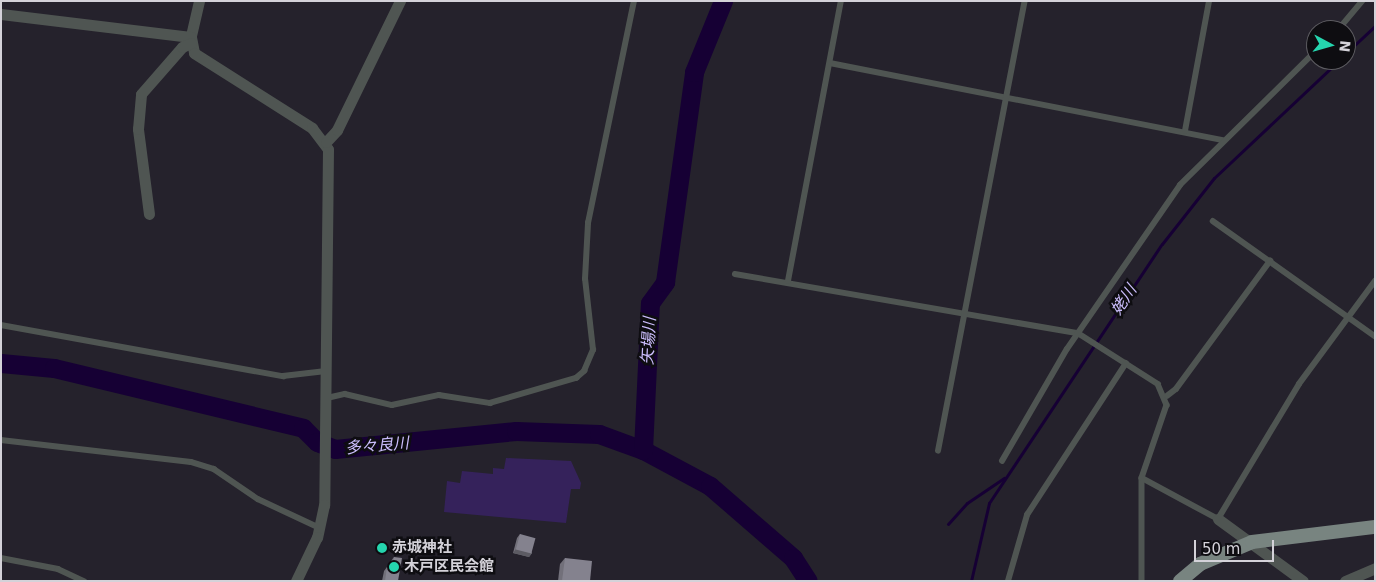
<!DOCTYPE html>
<html>
<head>
<meta charset="utf-8">
<style>
	body { margin:0 }
	#map { position:relative; width:1376px; height:582px; overflow:hidden; background:#25222c; font-family:"DejaVu Sans","Noto Sans JP",sans-serif }
	div>[style] { position:absolute }
	.green>* { inset:0; background:#35225b }
	.stream>* { height:3px; margin:-1.5px; padding:0 1.5px; transform-origin:1.5px; border-radius:1.5px; background:#160034 }
	.river>* { height:19px; margin:-9.5px; padding:0 9.5px; transform-origin:9.5px; border-radius:9.5px; background:#160034 }
	.service>* { height:5.5px; margin:-2.75px; padding:0 2.75px; transform-origin:2.75px; border-radius:2.75px; background:#4f5552 }
	.minor>* { height:11px; margin:-5.5px; padding:0 5.5px; transform-origin:5.5px; border-radius:5.5px; background:#4f5552 }
	.primary>* { height:14px; margin:-7px; padding:0 7px; transform-origin:7px; border-radius:7px; background:#788480 }
	.wall>* { inset:0; background:#72707a }
	.shaded-wall>* { inset:0; background:#5c5b63 }
	.building>* { inset:0; background:#84828e; transform-origin:0 0 }
	.dots>* { width:14px; height:14px; translate:-50% -50%; box-sizing:border-box; border:2px solid #0e0d11; border-radius:50% }
	span { translate:-50% -50%; white-space:nowrap; text-align:center; line-height:1.15; -webkit-text-stroke:5px #0e0d11; paint-order:stroke }
	.poi-label { font-size:15px; color:#d4d2d9; font-weight:700 }
	.left { translate:0 -50%; text-align:left }
	.water-label { font-size:16px; color:#cbbdfc; font-style:italic }
	.frame { position:absolute; inset:0; border:2px solid #d4d2d9; pointer-events:none }
	.north { position:absolute; left:1306px; top:20px; width:50px; height:50px; box-sizing:border-box; background:#0e0d11; border:1px solid #5d5c61; border-radius:50%; rotate:96deg; font-size:14px; font-weight:700; line-height:20px; text-align:center; color:#d4d2d9 }
	.north::after { content:''; display:block; margin:auto; width:18px; height:22px; background:#25d5ae; clip-path:polygon(50% 0,100% 100%,50% 72%,0 100%) }
	.scale { position:absolute; left:1194px; top:540px; width:80px; height:22px; box-sizing:border-box; border:2px solid #d4d2d9; border-top:0; padding-left:6px; font-size:15px; line-height:18px; white-space:nowrap; color:#d4d2d9; -webkit-text-stroke:4px #0e0d11; paint-order:stroke }
</style>
</head>
<body>
<div id="map">
	<div class="green">
		<i style="clip-path:polygon(506px 458px,571px 461px,581px 483px,580px 489px,571px 489px,566px 523px,444px 512px,447px 481px,460px 483px,462px 471px,493px 474px,493px 468px,504px 469px)"></i>
	</div>
	<div class="stream">
		<i style="left:1346px;top:53px;width:40px;rotate:-43deg"></i>
		<i style="left:948px;top:524px;width:28px;rotate:-48deg"></i>
		<i style="left:967px;top:503px;width:45px;rotate:-34deg"></i>
		<i style="left:971px;top:581px;width:80px;rotate:-77deg"></i>
		<i style="left:989px;top:503px;width:311px;rotate:-56.3deg"></i>
		<i style="left:1162px;top:244px;width:84px;rotate:-51.8deg"></i>
		<i style="left:1214px;top:178px;width:172px;rotate:-43.3deg"></i>
	</div>
	<div class="river">
		<i style="left:1px;top:363px;width:53px;rotate:5.4deg"></i>
		<i style="left:54px;top:368px;width:256px;rotate:13.5deg"></i>
		<i style="left:303px;top:428px;width:20px;rotate:45deg"></i>
		<i style="left:317px;top:442px;width:19px;rotate:21deg"></i>
		<i style="left:335px;top:449px;width:182px;rotate:-5.7deg"></i>
		<i style="left:516px;top:431px;width:83px;rotate:2.1deg"></i>
		<i style="left:599px;top:434px;width:47px;rotate:20deg"></i>
		<i style="left:643px;top:450px;width:76px;rotate:28.2deg"></i>
		<i style="left:710px;top:486px;width:110px;rotate:40.9deg"></i>
		<i style="left:793px;top:558px;width:27px;rotate:57deg"></i>
		<i style="left:643px;top:450px;width:147px;rotate:-87.3deg"></i>
		<i style="left:650px;top:303px;width:26px;rotate:-54deg"></i>
		<i style="left:665px;top:282px;width:212px;rotate:-82.1deg"></i>
		<i style="left:694px;top:72px;width:77px;rotate:-67.8deg"></i>
	</div>
	<div class="service">
		<i style="left:1338px;top:30px;width:38px;rotate:-50deg"></i>
		<i style="left:830px;top:63px;width:400px;rotate:11.1deg"></i>
		<i style="left:1185px;top:131px;width:132px;rotate:-79.5deg"></i>
		<i style="left:1213px;top:221px;width:199px;rotate:35.4deg"></i>
		<i style="left:735px;top:274px;width:348px;rotate:9.8deg"></i>
		<i style="left:1078px;top:333px;width:95px;rotate:32.5deg"></i>
		<i style="left:1158px;top:384px;width:23px;rotate:67deg"></i>
		<i style="left:1167px;top:405px;width:77px;rotate:108.9deg"></i>
		<i style="left:1142px;top:478px;width:103px;rotate:90deg"></i>
		<i style="left:788px;top:281px;width:285px;rotate:-79.3deg"></i>
		<i style="left:1px;top:325px;width:287px;rotate:10.3deg"></i>
		<i style="left:283px;top:376px;width:43px;rotate:-6.6deg"></i>
		<i style="left:1167px;top:396px;width:11px;rotate:-38deg"></i>
		<i style="left:1176px;top:389px;width:159px;rotate:-53.7deg"></i>
		<i style="left:327px;top:398px;width:18px;rotate:-13deg"></i>
		<i style="left:345px;top:394px;width:48px;rotate:13.2deg"></i>
		<i style="left:392px;top:405px;width:48px;rotate:-12deg"></i>
		<i style="left:439px;top:395px;width:52px;rotate:8.9deg"></i>
		<i style="left:490px;top:403px;width:90px;rotate:-16.2deg"></i>
		<i style="left:576px;top:378px;width:11px;rotate:-41deg"></i>
		<i style="left:584px;top:371px;width:23px;rotate:-67deg"></i>
		<i style="left:593px;top:350px;width:71px;rotate:-96.4deg"></i>
		<i style="left:585px;top:279px;width:56px;rotate:-86.9deg"></i>
		<i style="left:588px;top:223px;width:227px;rotate:-78.3deg"></i>
		<i style="left:1px;top:440px;width:191px;rotate:6.6deg"></i>
		<i style="left:191px;top:462px;width:24px;rotate:17deg"></i>
		<i style="left:214px;top:469px;width:53px;rotate:34.3deg"></i>
		<i style="left:258px;top:499px;width:68px;rotate:25.1deg"></i>
		<i style="left:938px;top:451px;width:458px;rotate:-79.1deg"></i>
		<i style="left:1002px;top:461px;width:129px;rotate:-59.9deg"></i>
		<i style="left:1067px;top:349px;width:199px;rotate:-55.4deg"></i>
		<i style="left:1180px;top:185px;width:191px;rotate:-44.6deg"></i>
		<i style="left:1142px;top:478px;width:86px;rotate:28.3deg"></i>
		<i style="left:1218px;top:519px;width:157px;rotate:-59deg"></i>
		<i style="left:1299px;top:384px;width:128px;rotate:-53.6deg"></i>
		<i style="left:1px;top:558px;width:58px;rotate:10.9deg"></i>
		<i style="left:58px;top:569px;width:29px;rotate:25deg"></i>
		<i style="left:1008px;top:581px;width:69px;rotate:-73.9deg"></i>
		<i style="left:1027px;top:515px;width:181px;rotate:-56.9deg"></i>
	</div>
	<div class="minor">
		<i style="left:199px;top:1px;width:37px;rotate:103deg"></i>
		<i style="left:191px;top:37px;width:16px;rotate:79deg"></i>
		<i style="left:194px;top:53px;width:140px;rotate:32.4deg"></i>
		<i style="left:312px;top:128px;width:26px;rotate:53deg"></i>
		<i style="left:328px;top:149px;width:356px;rotate:90.6deg"></i>
		<i style="left:324px;top:505px;width:33px;rotate:102deg"></i>
		<i style="left:317px;top:537px;width:49px;rotate:115.5deg"></i>
		<i style="left:1px;top:14px;width:191px;rotate:6.9deg"></i>
		<i style="left:326px;top:142px;width:16px;rotate:-47deg"></i>
		<i style="left:337px;top:130px;width:144px;rotate:-64deg"></i>
		<i style="left:149px;top:214px;width:86px;rotate:-97.4deg"></i>
		<i style="left:138px;top:129px;width:35px;rotate:-85deg"></i>
		<i style="left:141px;top:94px;width:62px;rotate:-48.9deg"></i>
		<i style="left:182px;top:47px;width:10px;rotate:-24deg"></i>
		<i style="left:1218px;top:519px;width:105px;rotate:36.1deg"></i>
		<i style="left:1345px;top:581px;width:33px;rotate:-23deg"></i>
	</div>
	<div class="primary">
		<i style="left:1180px;top:581px;width:26px;rotate:-40deg"></i>
		<i style="left:1200px;top:564px;width:56px;rotate:-22.9deg"></i>
		<i style="left:1252px;top:542px;width:124px;rotate:-7deg"></i>
	</div>
	<div class="wall">
		<i style="clip-path:polygon(520px 534px,532px 553px,529px 557px,513px 553px,517px 538px)"></i>
		<i style="clip-path:polygon(394px 557px,398px 581px,382px 581px,384px 571px,387px 567px,390px 567px,391px 561px)"></i>
		<i style="clip-path:polygon(565px 558px,590px 581px,558px 581px,560px 564px)"></i>
	</div>
	<div class="shaded-wall">
		<i style="clip-path:polygon(516px 549px,532px 553px,529px 557px,513px 553px)"></i>
	</div>
	<div class="building">
		<i style="left:520px;top:534px;width:16px;height:16px;rotate:15deg"></i>
		<i style="clip-path:polygon(394px 557px,402px 558px,398px 581px,385px 581px,387px 567px,392px 567px)"></i>
		<i style="clip-path:polygon(565px 558px,592px 561px,590px 581px,562px 581px)"></i>
	</div>
	<div class="dots">
		<i style="left:382px;top:548px;background:#25d5ae"></i>
		<i style="left:394px;top:567px;background:#25d5ae"></i>
	</div>
	<div class="poi-label">
		<span class="left" style="left:392px;top:548px">赤城神社</span>
		<span class="left" style="left:404px;top:567px">木戸区民会館</span>
	</div>
	<div class="water-label">
		<span style="left:1124px;top:300px;rotate:-56deg">姥川</span>
		<span style="left:649px;top:341px;rotate:-87deg">矢場川</span>
		<span style="left:377px;top:446px;rotate:-5deg">多々良川</span>
	</div>
	<div class="frame"></div>
	<div class="north">N</div>
	<div class="scale">50 m</div>
</div>
</body>
</html>
